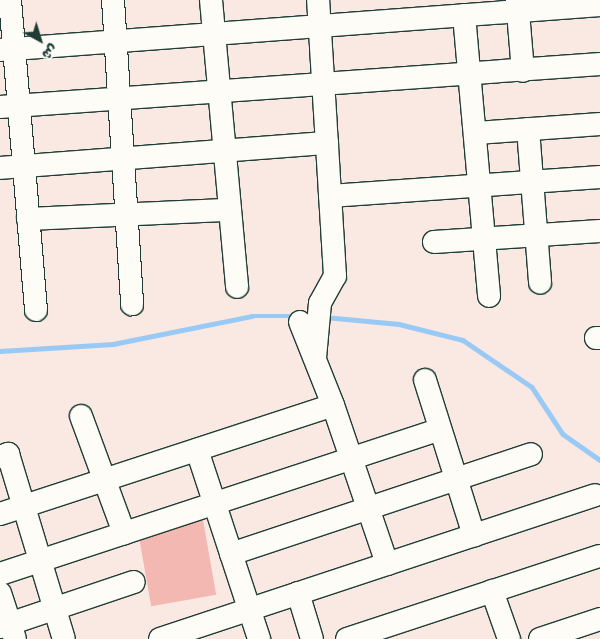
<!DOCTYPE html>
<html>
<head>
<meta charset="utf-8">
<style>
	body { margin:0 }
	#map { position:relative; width:600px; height:639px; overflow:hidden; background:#fae8e3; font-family:"Balsamiq Sans","Playpen Sans Arabic",sans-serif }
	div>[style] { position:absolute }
	.stream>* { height:4.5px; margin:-2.25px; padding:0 2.25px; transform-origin:2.25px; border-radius:2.25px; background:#99caf6 }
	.building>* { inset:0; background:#f4b8b3; transform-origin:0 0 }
	.roads { filter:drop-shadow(1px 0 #1f3d34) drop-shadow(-1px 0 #1f3d34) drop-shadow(0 1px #1f3d34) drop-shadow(0 -1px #1f3d34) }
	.minor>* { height:22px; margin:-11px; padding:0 11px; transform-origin:11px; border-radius:11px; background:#fdfcf7 }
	span { translate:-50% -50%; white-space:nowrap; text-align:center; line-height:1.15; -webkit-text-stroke:4px #fdfcf7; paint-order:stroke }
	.north { position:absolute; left:15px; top:15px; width:50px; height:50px; -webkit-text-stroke:4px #fdfcf7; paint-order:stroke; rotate:141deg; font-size:14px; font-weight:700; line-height:20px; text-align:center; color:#1f3d34 }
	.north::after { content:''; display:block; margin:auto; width:18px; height:22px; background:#1f3d34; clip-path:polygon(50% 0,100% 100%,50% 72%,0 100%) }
</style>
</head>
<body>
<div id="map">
	<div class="stream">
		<i style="left:325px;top:317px;width:74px;rotate:5.4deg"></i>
		<i style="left:399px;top:324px;width:66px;rotate:14deg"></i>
		<i style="left:463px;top:340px;width:83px;rotate:34.3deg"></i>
		<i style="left:532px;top:387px;width:56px;rotate:56.6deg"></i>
		<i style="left:563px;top:434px;width:45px;rotate:35.1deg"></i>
		<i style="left:0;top:351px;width:113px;rotate:-3.5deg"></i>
		<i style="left:113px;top:344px;width:142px;rotate:-11.4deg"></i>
		<i style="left:252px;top:316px;width:42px"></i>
	</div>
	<div class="building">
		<i style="left:203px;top:520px;width:76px;height:66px;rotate:80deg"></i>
	</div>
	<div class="roads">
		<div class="minor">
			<i style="left:10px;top:0;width:311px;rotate:85.2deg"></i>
			<i style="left:113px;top:0;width:305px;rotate:86.4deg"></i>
			<i style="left:211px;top:0;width:288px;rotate:84.8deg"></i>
			<i style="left:517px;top:0;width:71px;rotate:85.2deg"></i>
			<i style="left:464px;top:15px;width:282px;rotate:84.9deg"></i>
			<i style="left:0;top:50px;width:602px;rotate:-4.29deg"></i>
			<i style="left:0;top:107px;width:602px;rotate:-4.1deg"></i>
			<i style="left:528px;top:129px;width:154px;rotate:85.5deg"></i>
			<i style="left:477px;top:133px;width:123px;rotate:-4.2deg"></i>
			<i style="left:0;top:168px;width:328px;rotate:-4.4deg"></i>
			<i style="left:330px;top:196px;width:271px;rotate:-4deg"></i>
			<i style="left:28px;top:219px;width:202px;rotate:-2.6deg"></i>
			<i style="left:434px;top:242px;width:166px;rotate:-3.8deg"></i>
			<i style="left:300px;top:322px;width:89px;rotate:68.3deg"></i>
			<i style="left:333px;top:405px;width:168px;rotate:71.2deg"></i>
			<i style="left:596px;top:338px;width:4px"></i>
			<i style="left:315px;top:358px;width:55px;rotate:-84.8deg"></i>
			<i style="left:320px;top:303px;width:31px;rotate:-61deg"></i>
			<i style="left:335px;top:276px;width:277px;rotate:-93.5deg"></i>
			<i style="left:425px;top:380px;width:163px;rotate:72.5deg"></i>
			<i style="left:81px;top:416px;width:125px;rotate:69.8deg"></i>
			<i style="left:197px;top:450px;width:199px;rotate:71.8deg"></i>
			<i style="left:0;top:457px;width:9px;rotate:-21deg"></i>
			<i style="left:8px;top:454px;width:193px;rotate:73.2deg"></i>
			<i style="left:0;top:514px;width:350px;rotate:-18.1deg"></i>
			<i style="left:231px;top:554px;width:316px;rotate:-18.4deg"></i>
			<i style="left:0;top:574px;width:463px;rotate:-18.2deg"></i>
			<i style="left:492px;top:591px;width:51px;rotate:70.5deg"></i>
			<i style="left:0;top:593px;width:48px;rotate:71.9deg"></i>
			<i style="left:298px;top:593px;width:48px;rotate:73.1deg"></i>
			<i style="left:0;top:627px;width:141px;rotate:-18.6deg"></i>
			<i style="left:160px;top:639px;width:458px;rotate:-18.3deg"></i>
			<i style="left:347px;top:639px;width:266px;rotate:-18.2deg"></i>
			<i style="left:540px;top:639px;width:63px;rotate:-18.4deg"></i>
		</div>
	</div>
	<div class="north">ش</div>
</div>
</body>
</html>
